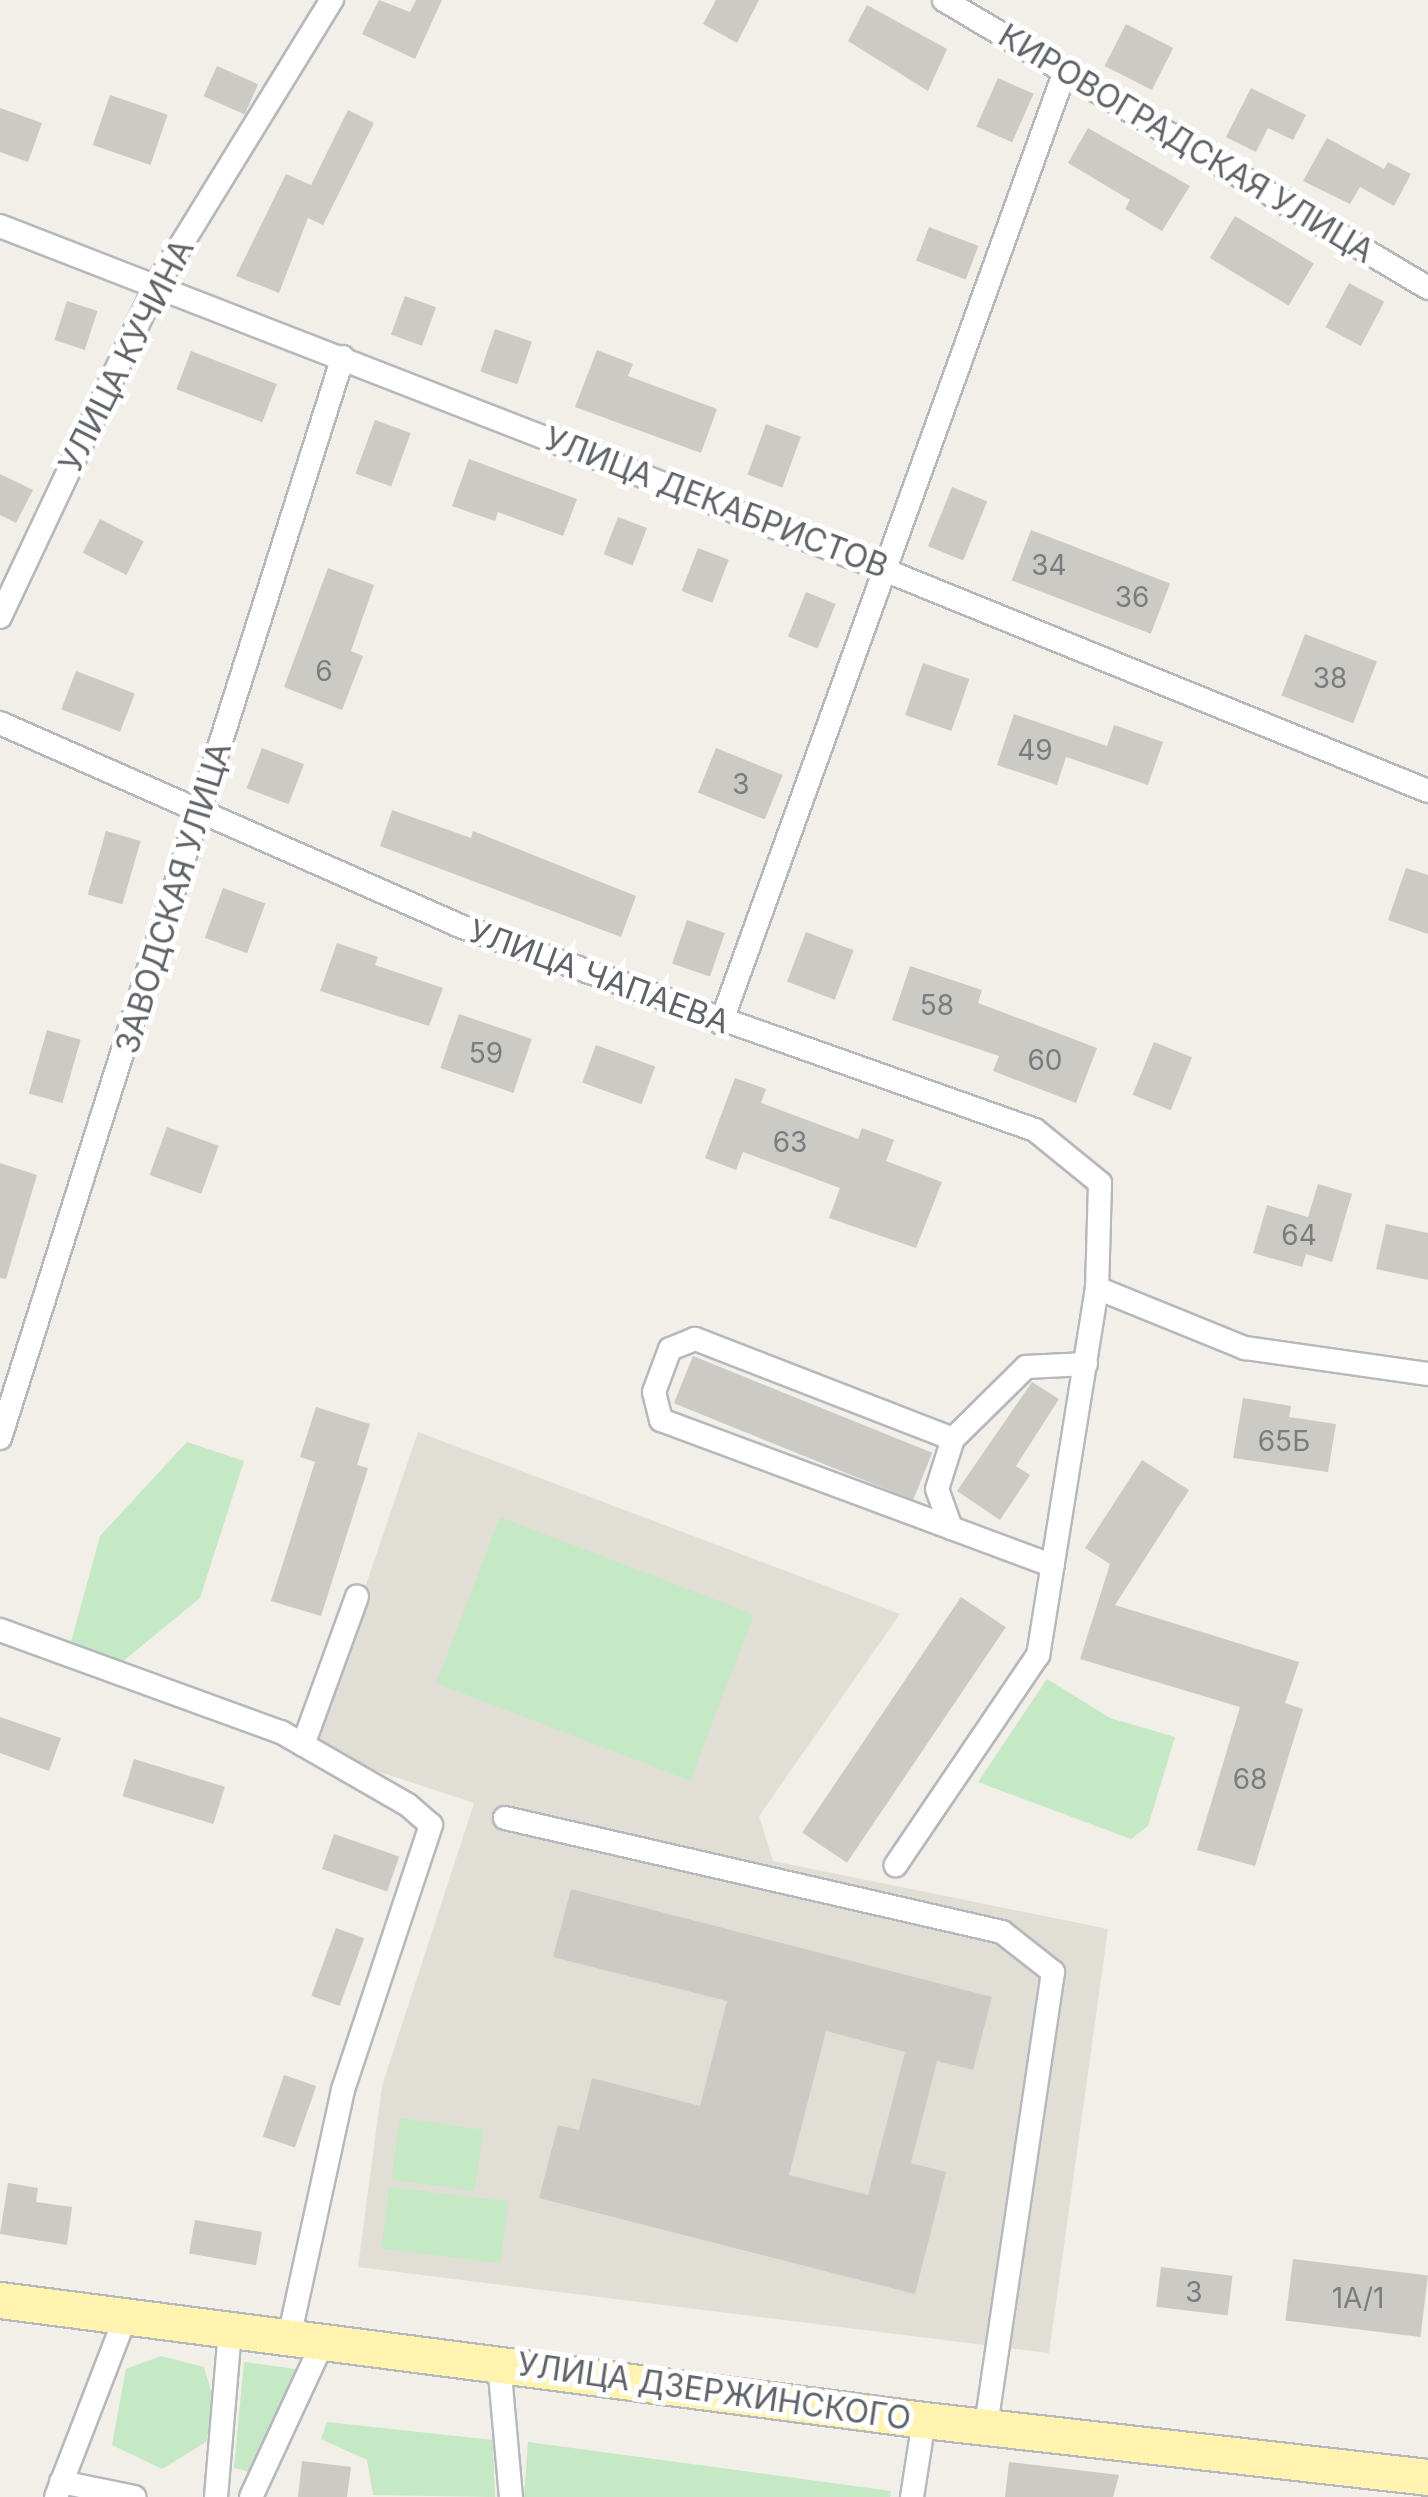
<!DOCTYPE html>
<html>
<head>
<meta charset="utf-8">
<style>
	body { margin:0 }
	#map { position:relative; width:1428px; height:2497px; overflow:hidden; background:#f1efe8; font-family:Inter,sans-serif }
	div>[style] { position:absolute }
	.education>* { inset:0; background:#e1ded6 }
	.green>* { inset:0; background:#c5e8c5; transform-origin:0 0 }
	.building>* { inset:0; background:#cccac5; transform-origin:0 0 }
	.roads { filter:drop-shadow(2px 0 #b5b8bc) drop-shadow(-2px 0 #b5b8bc) drop-shadow(0 2px #b5b8bc) drop-shadow(0 -2px #b5b8bc) }
	.minor>* { height:22px; margin:-11px; padding:0 11px; transform-origin:11px; border-radius:11px; background:#fff }
	.primary>* { height:35px; margin:-17.5px; padding:0 17.5px; transform-origin:17.5px; border-radius:17.5px; background:#fff3af }
	span { translate:-50% -50%; white-space:nowrap; text-align:center; line-height:1.15; -webkit-text-stroke:10px #fff; paint-order:stroke }
	.number-label { font-size:28px; color:#7a7d7f }
	.number-label span { -webkit-text-stroke-width:0 }
	.street-label { font-size:32px; color:#5f6368 }
</style>
</head>
<body>
<div id="map">
	<div class="education">
		<i style="clip-path:polygon(418px 1432px,900px 1614px,759px 1816px,773px 1861px,1108px 1929px,1049px 2353px,358px 2267px,382px 2086px,474px 1803px,310px 1749px)"></i>
	</div>
	<div class="green">
		<i style="clip-path:polygon(187px 1442px,244px 1461px,200px 1598px,122px 1662px,71px 1642px,100px 1536px)"></i>
		<i style="left:500px;top:1517px;width:272px;height:178px;rotate:21deg"></i>
		<i style="clip-path:polygon(1047px 1679px,1110px 1718px,1175px 1737px,1148px 1826px,1131px 1839px,978px 1782px)"></i>
		<i style="left:400px;top:2118px;width:84px;height:62px;rotate:8deg"></i>
		<i style="left:389px;top:2187px;width:120px;height:62px;rotate:7deg"></i>
		<i style="clip-path:polygon(161px 2356px,204px 2367px,215px 2404px,206px 2442px,162px 2469px,112px 2445px,126px 2369px)"></i>
		<i style="clip-path:polygon(244px 2362px,296px 2369px,251px 2472px,234px 2468px)"></i>
		<i style="clip-path:polygon(327px 2422px,493px 2440px,495px 2497px,373px 2495px,367px 2460px,321px 2439px)"></i>
		<i style="clip-path:polygon(528px 2442px,891px 2491px,890px 2497px,524px 2497px)"></i>
	</div>
	<div class="building">
		<i style="clip-path:polygon(379px 0,410px 12px,416px 0,442px 0,415px 59px,362px 34px)"></i>
		<i style="clip-path:polygon(716px 0,759px 0,737px 43px,703px 24px)"></i>
		<i style="clip-path:polygon(867px 5px,947px 49px,928px 91px,848px 41px)"></i>
		<i style="left:1126px;top:24px;width:53px;height:47px;rotate:27deg"></i>
		<i style="left:217px;top:66px;width:45px;height:33px;rotate:24deg"></i>
		<i style="left:998px;top:78px;width:39px;height:53px;rotate:24deg"></i>
		<i style="clip-path:polygon(1251px 88px,1306px 115px,1293px 140px,1268px 128px,1256px 152px,1226px 137px)"></i>
		<i style="left:110px;top:95px;width:61px;height:53px;rotate:19deg"></i>
		<i style="clip-path:polygon(0 108px,42px 123px,28px 162px,0 152px)"></i>
		<i style="clip-path:polygon(348px 110px,374px 123px,323px 225px,308px 218px,279px 293px,236px 276px,286px 174px,311px 185px)"></i>
		<i style="clip-path:polygon(1088px 128px,1190px 186px,1162px 231px,1125px 209px,1130px 200px,1068px 163px)"></i>
		<i style="clip-path:polygon(1327px 138px,1384px 169px,1388px 162px,1411px 174px,1394px 206px,1360px 187px,1350px 204px,1303px 181px)"></i>
		<i style="left:1235px;top:216px;width:92px;height:49px;rotate:31deg"></i>
		<i style="left:929px;top:227px;width:53px;height:36px;rotate:21deg"></i>
		<i style="left:1349px;top:283px;width:40px;height:50px;rotate:28deg"></i>
		<i style="left:405px;top:296px;width:33px;height:41px;rotate:20deg"></i>
		<i style="left:67px;top:301px;width:32px;height:41px;rotate:18deg"></i>
		<i style="left:495px;top:329px;width:39px;height:45px;rotate:19deg"></i>
		<i style="clip-path:polygon(597px 350px,633px 364px,628px 376px,717px 409px,701px 453px,575px 407px)"></i>
		<i style="left:191px;top:351px;width:92px;height:41px;rotate:21deg"></i>
		<i style="left:375px;top:420px;width:38px;height:57px;rotate:20deg"></i>
		<i style="left:766px;top:424px;width:37px;height:54px;rotate:20deg"></i>
		<i style="clip-path:polygon(469px 459px,577px 499px,563px 536px,498px 512px,495px 521px,452px 506px)"></i>
		<i style="clip-path:polygon(0 474px,33px 490px,16px 523px,0 515px)"></i>
		<i style="left:952px;top:487px;width:38px;height:64px;rotate:22deg"></i>
		<i style="left:618px;top:517px;width:31px;height:40px;rotate:21deg"></i>
		<i style="left:100px;top:519px;width:49px;height:38px;rotate:27deg"></i>
		<i style="left:1031px;top:530px;width:149px;height:54px;rotate:21deg"></i>
		<i style="left:698px;top:548px;width:33px;height:46px;rotate:21deg"></i>
		<i style="clip-path:polygon(328px 568px,374px 585px,351px 651px,363px 656px,342px 710px,284px 687px)"></i>
		<i style="left:806px;top:592px;width:32px;height:48px;rotate:22deg"></i>
		<i style="left:1305px;top:634px;width:77px;height:66px;rotate:21deg"></i>
		<i style="left:923px;top:663px;width:49px;height:55px;rotate:19deg"></i>
		<i style="left:76px;top:671px;width:63px;height:41px;rotate:21deg"></i>
		<i style="clip-path:polygon(1014px 714px,1107px 746px,1114px 725px,1163px 742px,1148px 785px,1066px 757px,1057px 785px,997px 765px)"></i>
		<i style="left:262px;top:748px;width:45px;height:43px;rotate:21deg"></i>
		<i style="left:716px;top:748px;width:72px;height:48px;rotate:22deg"></i>
		<i style="clip-path:polygon(392px 810px,471px 838px,473px 831px,636px 896px,621px 937px,380px 846px)"></i>
		<i style="left:106px;top:831px;width:36px;height:66px;rotate:16deg"></i>
		<i style="clip-path:polygon(1406px 868px,1428px 875px,1428px 934px,1388px 920px)"></i>
		<i style="left:223px;top:888px;width:45px;height:53px;rotate:20deg"></i>
		<i style="left:687px;top:920px;width:40px;height:46px;rotate:19deg"></i>
		<i style="left:806px;top:932px;width:51px;height:53px;rotate:21deg"></i>
		<i style="clip-path:polygon(337px 943px,378px 957px,375px 965px,443px 988px,429px 1026px,320px 991px)"></i>
		<i style="clip-path:polygon(910px 966px,982px 990px,978px 1003px,1097px 1048px,1076px 1103px,993px 1071px,999px 1056px,892px 1020px)"></i>
		<i style="left:459px;top:1014px;width:77px;height:57px;rotate:19deg"></i>
		<i style="left:47px;top:1030px;width:35px;height:66px;rotate:16deg"></i>
		<i style="left:1154px;top:1042px;width:41px;height:57px;rotate:22deg"></i>
		<i style="left:596px;top:1045px;width:63px;height:40px;rotate:20deg"></i>
		<i style="clip-path:polygon(735px 1078px,766px 1089px,761px 1103px,858px 1139px,862px 1128px,894px 1140px,886px 1161px,942px 1182px,916px 1248px,829px 1218px,840px 1188px,743px 1152px,736px 1170px,705px 1158px)"></i>
		<i style="left:167px;top:1127px;width:55px;height:51px;rotate:20deg"></i>
		<i style="clip-path:polygon(0 1163px,37px 1175px,6px 1279px,0 1278px)"></i>
		<i style="clip-path:polygon(1318px 1184px,1352px 1194px,1332px 1262px,1306px 1254px,1302px 1267px,1253px 1253px,1267px 1205px,1308px 1217px)"></i>
		<i style="clip-path:polygon(1386px 1224px,1428px 1233px,1428px 1280px,1376px 1269px)"></i>
		<i style="left:693px;top:1356px;width:258px;height:51px;rotate:22deg"></i>
		<i style="clip-path:polygon(1032px 1382px,1059px 1399px,1016px 1466px,1030px 1475px,1000px 1520px,957px 1491px)"></i>
		<i style="clip-path:polygon(1243px 1398px,1291px 1406px,1289px 1417px,1336px 1424px,1328px 1472px,1233px 1458px)"></i>
		<i style="clip-path:polygon(316px 1407px,370px 1424px,357px 1465px,368px 1468px,321px 1616px,271px 1601px,315px 1462px,300px 1457px)"></i>
		<i style="clip-path:polygon(1142px 1460px,1189px 1490px,1115px 1605px,1299px 1662px,1285px 1703px,1303px 1709px,1255px 1866px,1197px 1850px,1240px 1707px,1080px 1659px,1110px 1564px,1085px 1548px)"></i>
		<i style="left:961px;top:1597px;width:54px;height:284px;rotate:34deg"></i>
		<i style="clip-path:polygon(0 1717px,61px 1738px,49px 1771px,0 1753px)"></i>
		<i style="left:134px;top:1759px;width:95px;height:39px;rotate:17deg"></i>
		<i style="left:334px;top:1834px;width:69px;height:37px;rotate:19deg"></i>
		<i style="clip-path:polygon(evenodd,571px 1889px,992px 1997px,973px 2070px,937px 2061px,911px 2163px,946px 2172px,915px 2294px,539px 2198px,558px 2125px,579px 2130px,592px 2078px,700px 2106px,727px 2001px,553px 1957px,571px 1889px,826px 2031px,905px 2052px,868px 2195px,789px 2175px,826px 2031px)"></i>
		<i style="left:336px;top:1928px;width:30px;height:72px;rotate:20deg"></i>
		<i style="left:284px;top:2075px;width:34px;height:65px;rotate:19deg"></i>
		<i style="clip-path:polygon(8px 2183px,38px 2188px,36px 2202px,72px 2207px,67px 2245px,0 2234px)"></i>
		<i style="left:195px;top:2220px;width:68px;height:34px;rotate:10deg"></i>
		<i style="left:1293px;top:2259px;width:136px;height:62px;rotate:7deg"></i>
		<i style="left:1161px;top:2267px;width:72px;height:40px;rotate:7deg"></i>
		<i style="clip-path:polygon(302px 2461px,351px 2467px,347px 2497px,298px 2497px)"></i>
		<i style="clip-path:polygon(1009px 2462px,1119px 2475px,1113px 2497px,1005px 2497px)"></i>
	</div>
	<div class="roads">
		<div class="minor">
			<i style="left:944px;top:0;width:563px;rotate:30.75deg"></i>
			<i style="left:0;top:226px;width:946px;rotate:21.25deg"></i>
			<i style="left:882px;top:569px;width:589px;rotate:22.13deg"></i>
			<i style="left:0;top:617px;width:368px;rotate:-64.8deg"></i>
			<i style="left:157px;top:284px;width:334px;rotate:-58.4deg"></i>
			<i style="left:0;top:723px;width:500px;rotate:23.8deg"></i>
			<i style="left:457px;top:925px;width:613px;rotate:19.53deg"></i>
			<i style="left:1035px;top:1130px;width:84px;rotate:39.2deg"></i>
			<i style="left:1100px;top:1183px;width:105px;rotate:91.6deg"></i>
			<i style="left:1097px;top:1288px;width:372px;rotate:99.1deg"></i>
			<i style="left:1038px;top:1655px;width:254px;rotate:124.1deg"></i>
			<i style="left:721px;top:1023px;width:1012px;rotate:-70.13deg"></i>
			<i style="left:1097px;top:1288px;width:160px;rotate:22.1deg"></i>
			<i style="left:1245px;top:1348px;width:185px;rotate:8.1deg"></i>
			<i style="left:0;top:1438px;width:1134px;rotate:-72.4deg"></i>
			<i style="left:953px;top:1439px;width:277px;rotate:-158.8deg"></i>
			<i style="left:695px;top:1339px;width:27px;rotate:158deg"></i>
			<i style="left:670px;top:1349px;width:46px;rotate:110.4deg"></i>
			<i style="left:654px;top:1392px;width:29px;rotate:76deg"></i>
			<i style="left:661px;top:1420px;width:418px;rotate:20.4deg"></i>
			<i style="left:951px;top:1528px;width:41px;rotate:-109.7deg"></i>
			<i style="left:937px;top:1489px;width:52px;rotate:-72.3deg"></i>
			<i style="left:953px;top:1439px;width:103px;rotate:-44.6deg"></i>
			<i style="left:1026px;top:1367px;width:60px;rotate:-2.9deg"></i>
			<i style="left:0;top:1630px;width:299px;rotate:20deg"></i>
			<i style="left:281px;top:1732px;width:146px;rotate:29.9deg"></i>
			<i style="left:408px;top:1805px;width:30px;rotate:41deg"></i>
			<i style="left:431px;top:1825px;width:279px;rotate:108.4deg"></i>
			<i style="left:343px;top:2090px;width:254px;rotate:102.3deg"></i>
			<i style="left:303px;top:1745px;width:158px;rotate:-70deg"></i>
			<i style="left:505px;top:1818px;width:510px;rotate:12.92deg"></i>
			<i style="left:1002px;top:1932px;width:65px;rotate:38.1deg"></i>
			<i style="left:1053px;top:1972px;width:460px;rotate:98.4deg"></i>
			<i style="left:499px;top:2363px;width:135px;rotate:84.9deg"></i>
			<i style="left:61px;top:2482px;width:75px;rotate:11.6deg"></i>
			<i style="left:56px;top:2497px;width:192px;rotate:-68.9deg"></i>
			<i style="left:216px;top:2497px;width:167px;rotate:-85.2deg"></i>
			<i style="left:251px;top:2497px;width:171px;rotate:-65.1deg"></i>
			<i style="left:912px;top:2497px;width:78px;rotate:-81.1deg"></i>
		</div>
		<div class="primary">
			<i style="left:0;top:2300px;width:932px;rotate:7.4deg"></i>
			<i style="left:924px;top:2420px;width:507px;rotate:6.45deg"></i>
		</div>
	</div>
	<div class="number-label">
		<span style="left:1049px;top:565px">34</span>
		<span style="left:1132px;top:597px">36</span>
		<span style="left:324px;top:671px">6</span>
		<span style="left:1330px;top:678px">38</span>
		<span style="left:1035px;top:750px">49</span>
		<span style="left:741px;top:784px">3</span>
		<span style="left:937px;top:1005px">58</span>
		<span style="left:486px;top:1053px">59</span>
		<span style="left:1045px;top:1060px">60</span>
		<span style="left:790px;top:1142px">63</span>
		<span style="left:1299px;top:1235px">64</span>
		<span style="left:1284px;top:1441px">65Б</span>
		<span style="left:1250px;top:1779px">68</span>
		<span style="left:1194px;top:2292px">3</span>
		<span style="left:1358px;top:2298px">1А/1</span>
	</div>
	<div class="street-label">
		<span style="left:1186px;top:144px;rotate:31deg">КИРОВОГРАДСКАЯ УЛИЦА</span>
		<span style="left:127px;top:356px;rotate:-63deg">УЛИЦА КУЧИНА</span>
		<span style="left:716px;top:503px;rotate:21deg">УЛИЦА ДЕКАБРИСТОВ</span>
		<span style="left:174px;top:898px;rotate:-73deg">ЗАВОДСКАЯ УЛИЦА</span>
		<span style="left:599px;top:977px;rotate:20deg">УЛИЦА ЧАПАЕВА</span>
		<span style="left:714px;top:2392px;rotate:8deg">УЛИЦА ДЗЕРЖИНСКОГО</span>
	</div>
</div>
</body>
</html>
